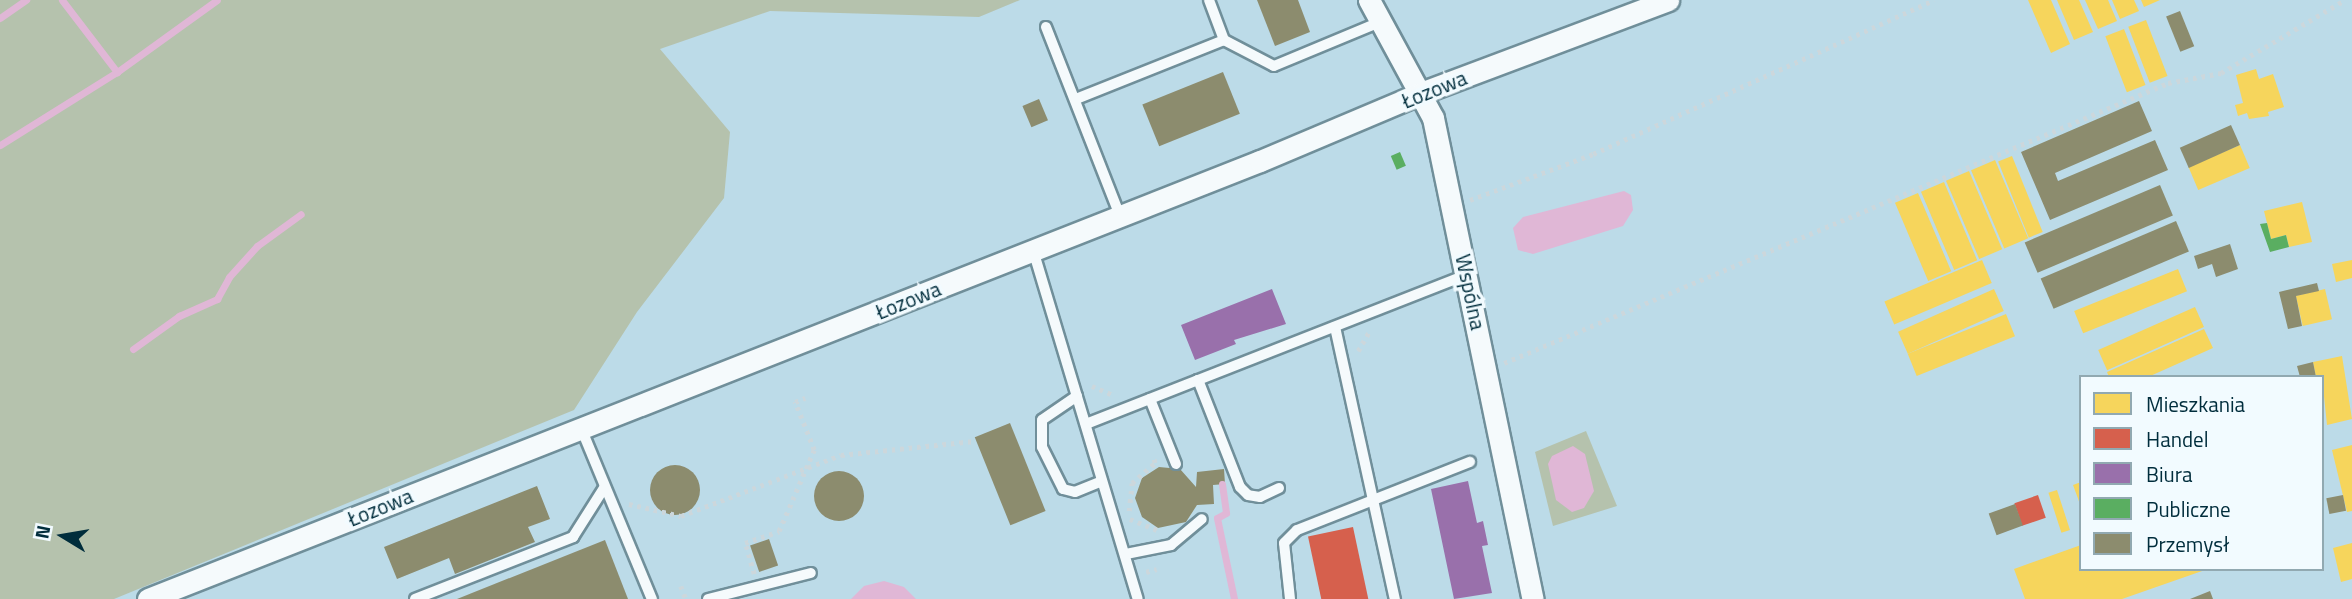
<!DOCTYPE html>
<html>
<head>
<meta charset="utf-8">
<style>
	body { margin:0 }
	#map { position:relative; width:2352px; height:599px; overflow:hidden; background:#bcdbe8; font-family:"Titillium Web",sans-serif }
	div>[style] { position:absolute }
	.green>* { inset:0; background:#b5c2ad }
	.water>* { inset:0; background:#e0b7d6 }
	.homes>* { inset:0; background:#f6d55c; transform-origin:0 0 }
	.shops>* { inset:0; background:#d6604d; transform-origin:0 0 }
	.offices>* { inset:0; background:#9970ab }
	.public>* { inset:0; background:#5aae61; transform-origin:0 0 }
	.industry>* { inset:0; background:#8c8c6e; transform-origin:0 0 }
	.round { border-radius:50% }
	.stream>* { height:7px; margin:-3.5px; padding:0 3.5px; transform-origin:3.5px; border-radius:3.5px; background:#e0b7d6 }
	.path>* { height:4.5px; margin-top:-2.25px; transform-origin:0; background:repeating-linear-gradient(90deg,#ccd7dc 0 3.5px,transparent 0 8.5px) }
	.roads { filter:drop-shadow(2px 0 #708f9a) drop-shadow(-2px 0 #708f9a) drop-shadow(0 2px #708f9a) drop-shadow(0 -2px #708f9a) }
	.service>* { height:10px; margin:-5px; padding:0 5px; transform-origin:5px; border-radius:5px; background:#f5fafc }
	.minor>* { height:21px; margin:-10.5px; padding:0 10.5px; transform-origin:10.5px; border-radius:10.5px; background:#f5fafc }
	span { translate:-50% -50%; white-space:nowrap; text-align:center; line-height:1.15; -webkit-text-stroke:7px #f2fbff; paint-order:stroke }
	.street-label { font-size:21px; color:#002d3c }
	.legend { position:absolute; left:2079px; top:375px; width:245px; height:196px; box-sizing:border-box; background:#f2fbff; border:2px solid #91a9b1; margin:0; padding:9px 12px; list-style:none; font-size:21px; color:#002d3c }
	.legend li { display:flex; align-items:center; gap:14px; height:35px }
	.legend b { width:35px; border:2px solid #91a9b1 }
	.north { position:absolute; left:28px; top:501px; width:70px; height:70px; -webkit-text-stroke:5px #f2fbff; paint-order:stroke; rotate:281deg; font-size:19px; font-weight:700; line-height:28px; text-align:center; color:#002d3c }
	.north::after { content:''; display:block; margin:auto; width:24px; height:32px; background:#002d3c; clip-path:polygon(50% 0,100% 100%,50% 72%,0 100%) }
</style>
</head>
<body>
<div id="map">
	<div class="green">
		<i style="clip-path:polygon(0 0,1020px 0,979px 17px,770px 11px,660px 49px,730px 132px,724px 198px,637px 312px,574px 410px,114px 599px,0 599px)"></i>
		<i style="clip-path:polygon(1586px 431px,1617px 506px,1553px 526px,1535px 452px)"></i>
	</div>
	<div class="water">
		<i style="clip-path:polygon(1624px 191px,1631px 195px,1633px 210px,1623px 226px,1533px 254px,1518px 250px,1513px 228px,1523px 217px)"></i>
		<i style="clip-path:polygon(1573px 446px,1585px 454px,1594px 491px,1584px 508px,1572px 512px,1556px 500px,1548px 464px,1552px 456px)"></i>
		<i style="clip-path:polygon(884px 581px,904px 587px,916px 599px,851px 599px,864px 586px)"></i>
	</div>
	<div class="homes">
		<i style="clip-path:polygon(2028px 0,2051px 0,2070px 44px,2051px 53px)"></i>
		<i style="clip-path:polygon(2057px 0,2079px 0,2093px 32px,2074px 40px)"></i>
		<i style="clip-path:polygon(2085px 0,2108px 0,2117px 21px,2098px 29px)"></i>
		<i style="clip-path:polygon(2112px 0,2134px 0,2139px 11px,2120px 19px)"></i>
		<i style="clip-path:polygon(2141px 0,2160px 0,2144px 7px)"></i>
		<i style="left:2146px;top:20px;width:60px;height:19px;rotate:69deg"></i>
		<i style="left:2124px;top:29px;width:60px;height:20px;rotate:69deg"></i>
		<i style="clip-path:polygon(2256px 69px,2259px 79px,2273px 74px,2284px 107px,2268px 112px,2269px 116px,2249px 119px,2247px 113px,2238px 116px,2235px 105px,2243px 103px,2236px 75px)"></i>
		<i style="left:2240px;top:145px;width:25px;height:56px;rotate:67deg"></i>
		<i style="left:2012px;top:156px;width:82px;height:15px;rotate:68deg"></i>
		<i style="left:1995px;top:160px;width:85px;height:26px;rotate:67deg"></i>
		<i style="left:1969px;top:171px;width:85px;height:25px;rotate:67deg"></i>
		<i style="left:1944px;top:182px;width:85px;height:25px;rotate:67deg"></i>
		<i style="left:1918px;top:193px;width:85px;height:25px;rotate:67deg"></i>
		<i style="clip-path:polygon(2302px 202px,2312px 242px,2289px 247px,2286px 235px,2271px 239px,2264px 211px)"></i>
		<i style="left:1982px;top:260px;width:25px;height:106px;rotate:67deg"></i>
		<i style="clip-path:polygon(2352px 260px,2352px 278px,2336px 282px,2332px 264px)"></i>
		<i style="left:2178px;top:269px;width:24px;height:112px;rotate:68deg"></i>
		<i style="left:1994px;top:289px;width:24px;height:105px;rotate:66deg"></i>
		<i style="left:2325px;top:289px;width:31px;height:30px;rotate:77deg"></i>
		<i style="left:2195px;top:307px;width:22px;height:106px;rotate:66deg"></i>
		<i style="left:2006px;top:314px;width:24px;height:106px;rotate:68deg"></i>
		<i style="clip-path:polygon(2204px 329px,2213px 348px,2148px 377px,2109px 377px,2107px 372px)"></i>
		<i style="clip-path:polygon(2342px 356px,2352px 419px,2327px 425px,2322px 377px,2316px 377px,2313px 362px)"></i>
		<i style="clip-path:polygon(2352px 445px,2352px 511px,2347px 512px,2332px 450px)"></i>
		<i style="clip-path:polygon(2081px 482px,2081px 504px,2080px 504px,2073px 485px)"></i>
		<i style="left:2057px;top:490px;width:42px;height:9px;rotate:72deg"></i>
		<i style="clip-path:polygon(2352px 543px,2352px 579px,2341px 582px,2333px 548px)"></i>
		<i style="clip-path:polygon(2081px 545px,2081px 569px,2205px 570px,2122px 599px,2025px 599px,2014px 569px)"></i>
	</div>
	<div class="shops">
		<i style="left:2038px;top:495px;width:24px;height:25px;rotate:71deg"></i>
		<i style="left:1353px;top:527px;width:74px;height:46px;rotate:78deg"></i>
	</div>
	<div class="offices">
		<i style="clip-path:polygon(1272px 289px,1286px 324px,1234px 340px,1236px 344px,1195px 360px,1181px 325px)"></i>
		<i style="clip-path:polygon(1468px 481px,1477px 523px,1483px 521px,1488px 545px,1482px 546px,1492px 593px,1454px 599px,1431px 489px)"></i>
	</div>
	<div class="public">
		<i style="left:1400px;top:152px;width:15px;height:10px;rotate:67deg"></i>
		<i style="clip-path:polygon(2267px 223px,2271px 239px,2286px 235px,2289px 247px,2270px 252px,2260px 224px)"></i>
	</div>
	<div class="industry">
		<i style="clip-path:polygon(1257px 0,1298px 0,1310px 32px,1275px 46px)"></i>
		<i style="left:2180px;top:11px;width:38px;height:15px;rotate:68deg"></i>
		<i style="left:1223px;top:72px;width:45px;height:87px;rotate:68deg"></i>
		<i style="left:1039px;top:99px;width:23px;height:18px;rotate:67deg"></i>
		<i style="clip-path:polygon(2139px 101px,2152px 131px,2055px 173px,2058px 181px,2155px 140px,2168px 170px,2050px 220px,2021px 152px)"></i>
		<i style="left:2231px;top:125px;width:22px;height:56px;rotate:66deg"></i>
		<i style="left:2160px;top:185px;width:33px;height:147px;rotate:67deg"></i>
		<i style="left:2176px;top:221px;width:33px;height:147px;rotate:67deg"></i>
		<i style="clip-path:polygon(2230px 244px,2238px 269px,2216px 277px,2212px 264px,2198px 269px,2194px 256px)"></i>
		<i style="clip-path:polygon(2317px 283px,2319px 291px,2296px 296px,2302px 326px,2288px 329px,2279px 292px)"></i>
		<i style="clip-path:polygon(2313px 362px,2316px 377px,2300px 377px,2297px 366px)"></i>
		<i style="left:1010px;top:423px;width:95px;height:38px;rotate:68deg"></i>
		<i class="round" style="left:650px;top:465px;width:50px;height:50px"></i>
		<i style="clip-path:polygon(1159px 467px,1180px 469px,1196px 487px,1197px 472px,1224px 469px,1225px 484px,1213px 485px,1214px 504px,1197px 505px,1186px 522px,1158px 528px,1142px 517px,1135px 498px,1142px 478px)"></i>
		<i class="round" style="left:814px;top:471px;width:50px;height:50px"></i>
		<i style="clip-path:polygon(537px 486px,550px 519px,528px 527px,535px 542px,455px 574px,449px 558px,397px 579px,384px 547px)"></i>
		<i style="left:2343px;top:495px;width:16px;height:17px;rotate:79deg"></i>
		<i style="left:2015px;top:504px;width:23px;height:28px;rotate:70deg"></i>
		<i style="left:769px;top:539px;width:28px;height:20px;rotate:71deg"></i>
		<i style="clip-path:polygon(605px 540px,628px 599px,457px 599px)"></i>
		<i style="clip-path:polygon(2210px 591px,2213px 599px,2190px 599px)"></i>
	</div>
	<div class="stream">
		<i style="left:62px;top:0;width:91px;rotate:52.6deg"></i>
		<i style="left:117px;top:72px;width:123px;rotate:-35.8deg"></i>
		<i style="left:0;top:18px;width:32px;rotate:-35deg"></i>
		<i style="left:0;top:145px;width:138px;rotate:-32deg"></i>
		<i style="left:133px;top:349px;width:57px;rotate:-35.7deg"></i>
		<i style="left:179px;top:316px;width:42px;rotate:-24.1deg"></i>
		<i style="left:217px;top:299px;width:25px;rotate:-61deg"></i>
		<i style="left:229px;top:277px;width:42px;rotate:-47.9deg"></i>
		<i style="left:257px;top:246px;width:54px;rotate:-36deg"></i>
		<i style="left:1222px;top:484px;width:29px;rotate:82deg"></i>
		<i style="left:1226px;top:513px;width:10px;rotate:151deg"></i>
		<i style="left:1217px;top:518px;width:83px;rotate:78.1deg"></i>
	</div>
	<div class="path">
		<i style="left:1470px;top:200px;width:131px;rotate:-20.5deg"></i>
		<i style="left:1593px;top:154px;width:374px;rotate:-24.3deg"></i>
		<i style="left:1358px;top:351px;width:22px;rotate:-60deg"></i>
		<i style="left:1504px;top:363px;width:721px;rotate:-22.86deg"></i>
		<i style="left:2168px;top:83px;width:54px;rotate:-10.7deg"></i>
		<i style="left:2221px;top:73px;width:144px;rotate:-30.5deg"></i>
		<i style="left:1092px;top:386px;width:23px;rotate:23deg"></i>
		<i style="left:629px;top:504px;width:53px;rotate:13deg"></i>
		<i style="left:681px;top:516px;width:171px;rotate:-20.9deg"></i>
		<i style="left:841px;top:455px;width:134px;rotate:-6deg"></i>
		<i style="left:1129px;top:511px;width:28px;rotate:-84deg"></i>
		<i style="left:1132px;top:483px;width:30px;rotate:-41deg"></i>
		<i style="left:1155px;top:463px;width:6px;rotate:-108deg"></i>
		<i style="left:1130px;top:519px;width:29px;rotate:22deg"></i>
		<i style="left:1146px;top:572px;width:11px;rotate:-15deg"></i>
		<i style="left:754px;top:574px;width:32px;rotate:-106deg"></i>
		<i style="left:745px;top:543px;width:36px;rotate:-19deg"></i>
		<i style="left:779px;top:531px;width:88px;rotate:-66.6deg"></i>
		<i style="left:814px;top:450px;width:52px;rotate:-111.6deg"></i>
		<i style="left:795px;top:402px;width:11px;rotate:-22deg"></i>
		<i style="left:681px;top:586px;width:14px;rotate:69deg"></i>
	</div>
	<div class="roads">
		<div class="service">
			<i style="left:1209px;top:0;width:43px;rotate:69.4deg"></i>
			<i style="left:1046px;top:27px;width:203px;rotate:68.6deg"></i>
			<i style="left:1076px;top:99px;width:159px;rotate:-21.7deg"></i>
			<i style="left:1224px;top:40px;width:56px;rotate:27.5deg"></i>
			<i style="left:1274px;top:66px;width:115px;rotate:-22.5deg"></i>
			<i style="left:1033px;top:250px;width:364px;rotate:73.3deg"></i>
			<i style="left:1335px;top:327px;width:279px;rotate:77.6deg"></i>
			<i style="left:1077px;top:396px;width:42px;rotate:145.6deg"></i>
			<i style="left:1042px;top:420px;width:27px;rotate:90deg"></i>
			<i style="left:1042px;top:447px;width:47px;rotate:63.4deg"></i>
			<i style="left:1063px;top:489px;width:12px;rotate:14deg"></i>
			<i style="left:1075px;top:492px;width:29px;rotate:-22deg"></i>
			<i style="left:1150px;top:399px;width:70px;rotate:68.2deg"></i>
			<i style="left:1086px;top:424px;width:120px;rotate:-21.4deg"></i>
			<i style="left:581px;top:428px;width:185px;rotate:67.5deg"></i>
			<i style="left:1279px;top:488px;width:21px;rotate:155deg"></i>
			<i style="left:1260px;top:497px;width:12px;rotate:-171deg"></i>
			<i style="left:1248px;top:495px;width:11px;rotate:-135deg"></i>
			<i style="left:1240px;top:487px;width:115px;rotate:-111.4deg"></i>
			<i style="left:1198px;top:380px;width:290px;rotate:-21.4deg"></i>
			<i style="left:1126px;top:554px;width:46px;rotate:-11.3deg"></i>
			<i style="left:1171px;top:545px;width:40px;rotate:-40deg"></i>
			<i style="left:415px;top:599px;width:170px;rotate:-21.4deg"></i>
			<i style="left:573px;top:537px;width:58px;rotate:-57.7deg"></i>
			<i style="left:708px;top:599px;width:106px;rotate:-14.2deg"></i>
			<i style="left:1290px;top:599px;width:56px;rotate:-96.1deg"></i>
			<i style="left:1284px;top:543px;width:18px;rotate:-45deg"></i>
			<i style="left:1297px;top:530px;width:186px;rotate:-21.5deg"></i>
		</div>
		<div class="minor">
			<i style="left:1369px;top:0;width:134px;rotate:61.5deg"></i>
			<i style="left:1433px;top:118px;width:491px;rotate:78.3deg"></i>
			<i style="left:148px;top:599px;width:1195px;rotate:-21.5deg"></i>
			<i style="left:1260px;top:161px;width:175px;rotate:-22.9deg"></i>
			<i style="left:1421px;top:93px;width:264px;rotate:-20.6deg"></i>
		</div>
	</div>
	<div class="street-label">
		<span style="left:1434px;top:89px;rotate:-22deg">Łozowa</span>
		<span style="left:1471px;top:292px;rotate:78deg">Wspólna</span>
		<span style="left:908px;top:300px;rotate:-22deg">Łozowa</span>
		<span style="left:380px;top:507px;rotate:-22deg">Łozowa</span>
	</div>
	<ul class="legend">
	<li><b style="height:19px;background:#f6d55c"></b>Mieszkania</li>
	<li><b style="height:19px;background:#d6604d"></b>Handel</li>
	<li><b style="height:19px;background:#9970ab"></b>Biura</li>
	<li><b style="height:19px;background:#5aae61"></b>Publiczne</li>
	<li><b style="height:19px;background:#8c8c6e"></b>Przemysł</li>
	</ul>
	<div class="north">N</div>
</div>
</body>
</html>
